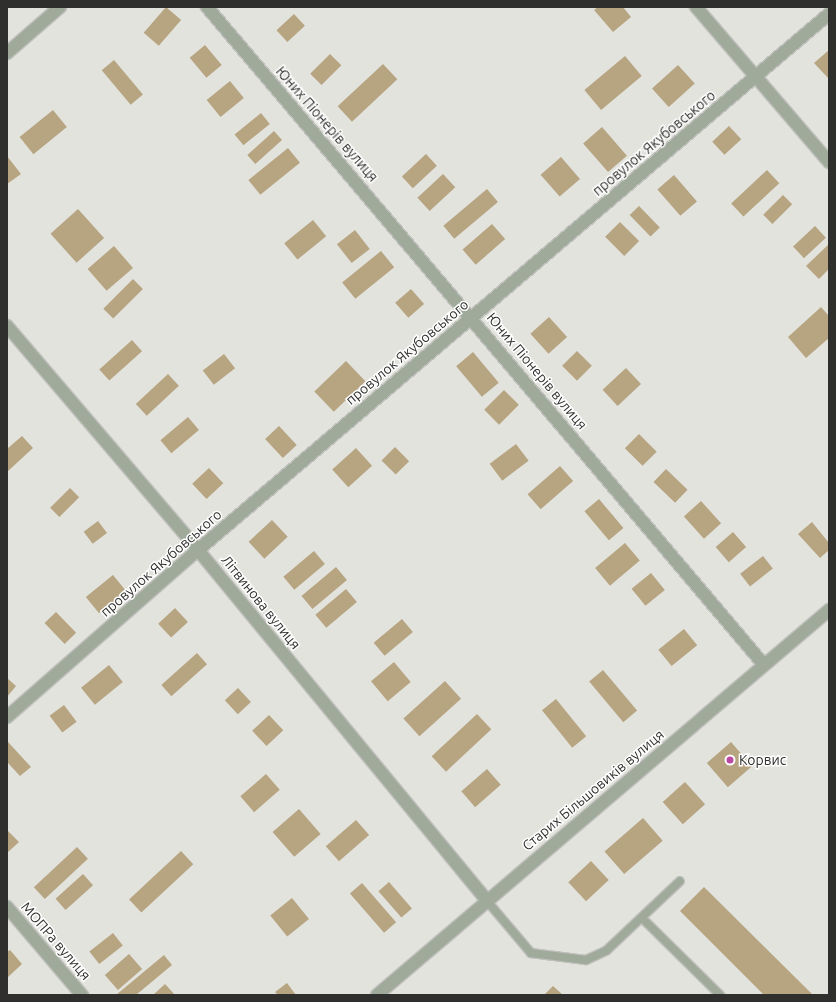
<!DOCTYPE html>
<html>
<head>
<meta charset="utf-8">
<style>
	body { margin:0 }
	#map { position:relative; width:836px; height:1002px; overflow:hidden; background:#e3e3de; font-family:Ubuntu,sans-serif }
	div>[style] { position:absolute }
	.building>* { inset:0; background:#b7a481; transform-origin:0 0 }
	.roads { filter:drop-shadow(1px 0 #bfbfbb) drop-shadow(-1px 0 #bfbfbb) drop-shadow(0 1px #bfbfbb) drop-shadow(0 -1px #bfbfbb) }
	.lane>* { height:8px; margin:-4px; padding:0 4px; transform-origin:4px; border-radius:4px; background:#a0aa9b }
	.street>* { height:12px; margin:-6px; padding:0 6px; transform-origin:6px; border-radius:6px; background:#a0aa9b }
	.dots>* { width:11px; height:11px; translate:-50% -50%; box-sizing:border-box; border:2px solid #fff; border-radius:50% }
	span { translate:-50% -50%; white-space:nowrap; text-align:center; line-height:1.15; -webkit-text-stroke:3px #fff; paint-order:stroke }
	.street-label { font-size:14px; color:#2f2f2d }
	.poi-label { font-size:14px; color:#2f2f2d }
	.left { translate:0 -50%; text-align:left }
	.frame { position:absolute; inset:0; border:8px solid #2f2f2d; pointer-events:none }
</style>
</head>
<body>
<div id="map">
	<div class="building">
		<i style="left:166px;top:7px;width:20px;height:34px;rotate:41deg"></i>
		<i style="clip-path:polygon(598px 7px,623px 7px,631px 17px,613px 32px,594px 10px)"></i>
		<i style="left:294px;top:14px;width:16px;height:24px;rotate:47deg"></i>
		<i style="left:205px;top:45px;width:26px;height:20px;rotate:50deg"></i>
		<i style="clip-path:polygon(829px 50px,829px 79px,814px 63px)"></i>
		<i style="left:330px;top:54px;width:16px;height:28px;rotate:45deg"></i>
		<i style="left:625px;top:56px;width:26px;height:53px;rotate:50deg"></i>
		<i style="left:114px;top:60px;width:45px;height:16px;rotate:50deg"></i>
		<i style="left:383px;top:64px;width:21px;height:62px;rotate:47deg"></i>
		<i style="left:678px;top:65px;width:25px;height:35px;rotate:48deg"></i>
		<i style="left:230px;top:81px;width:22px;height:30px;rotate:51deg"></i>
		<i style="left:53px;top:110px;width:22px;height:43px;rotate:51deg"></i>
		<i style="left:261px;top:113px;width:14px;height:34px;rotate:51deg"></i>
		<i style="left:729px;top:126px;width:18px;height:23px;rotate:47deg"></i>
		<i style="left:602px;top:127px;width:38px;height:25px;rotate:49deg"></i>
		<i style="left:274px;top:131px;width:12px;height:36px;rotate:48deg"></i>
		<i style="left:288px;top:148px;width:19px;height:51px;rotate:51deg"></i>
		<i style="left:426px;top:154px;width:16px;height:33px;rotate:47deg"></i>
		<i style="clip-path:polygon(7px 156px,21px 174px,7px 184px)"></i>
		<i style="left:561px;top:157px;width:29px;height:27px;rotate:49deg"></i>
		<i style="left:767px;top:170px;width:18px;height:49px;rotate:47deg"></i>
		<i style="left:443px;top:174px;width:18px;height:35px;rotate:47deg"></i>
		<i style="left:674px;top:175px;width:35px;height:22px;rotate:49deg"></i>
		<i style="left:487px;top:189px;width:17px;height:57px;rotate:50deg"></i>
		<i style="left:783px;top:195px;width:13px;height:28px;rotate:45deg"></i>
		<i style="left:639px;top:206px;width:30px;height:13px;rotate:46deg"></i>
		<i style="left:78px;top:209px;width:39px;height:37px;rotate:48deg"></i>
		<i style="left:313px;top:220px;width:21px;height:37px;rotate:51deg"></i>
		<i style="left:620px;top:222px;width:27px;height:21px;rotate:45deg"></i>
		<i style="left:492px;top:224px;width:20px;height:39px;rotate:49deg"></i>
		<i style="left:815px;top:226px;width:16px;height:30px;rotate:47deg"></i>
		<i style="left:355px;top:230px;width:24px;height:23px;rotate:52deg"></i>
		<i style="clip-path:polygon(829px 244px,829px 269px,819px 279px,806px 266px)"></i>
		<i style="left:114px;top:246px;width:29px;height:35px;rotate:49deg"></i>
		<i style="left:381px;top:251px;width:21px;height:50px;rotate:51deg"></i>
		<i style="left:133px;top:279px;width:14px;height:42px;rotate:45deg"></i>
		<i style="left:411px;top:289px;width:20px;height:21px;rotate:49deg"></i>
		<i style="clip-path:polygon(821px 307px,829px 316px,829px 338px,806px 358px,788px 337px)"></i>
		<i style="left:549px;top:317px;width:27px;height:25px;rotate:48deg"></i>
		<i style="left:132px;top:340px;width:15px;height:44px;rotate:48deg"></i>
		<i style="left:577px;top:351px;width:21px;height:21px;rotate:45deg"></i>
		<i style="left:473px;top:352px;width:40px;height:22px;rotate:50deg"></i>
		<i style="left:224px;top:354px;width:18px;height:27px;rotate:52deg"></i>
		<i style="left:346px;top:361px;width:28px;height:44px;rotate:46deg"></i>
		<i style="left:626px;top:368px;width:22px;height:32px;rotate:47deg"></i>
		<i style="left:168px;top:374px;width:16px;height:44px;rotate:47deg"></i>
		<i style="left:504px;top:390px;width:21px;height:28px;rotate:45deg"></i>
		<i style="left:188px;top:417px;width:17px;height:36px;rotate:50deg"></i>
		<i style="left:279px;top:426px;width:26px;height:19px;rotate:47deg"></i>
		<i style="left:639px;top:434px;width:25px;height:20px;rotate:45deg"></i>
		<i style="clip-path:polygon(22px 436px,33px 448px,7px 472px,7px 449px)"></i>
		<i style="left:516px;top:444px;width:21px;height:33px;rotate:53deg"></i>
		<i style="left:395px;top:447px;width:20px;height:19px;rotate:45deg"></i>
		<i style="left:356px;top:448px;width:24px;height:32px;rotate:48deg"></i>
		<i style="left:560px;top:466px;width:20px;height:43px;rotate:49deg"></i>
		<i style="left:209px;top:468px;width:21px;height:23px;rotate:47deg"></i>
		<i style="left:666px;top:469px;width:30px;height:18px;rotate:44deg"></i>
		<i style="left:70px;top:488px;width:13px;height:28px;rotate:45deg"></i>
		<i style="left:599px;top:499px;width:38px;height:19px;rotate:50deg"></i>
		<i style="left:701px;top:501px;width:30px;height:23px;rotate:48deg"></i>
		<i style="left:272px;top:520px;width:23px;height:32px;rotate:47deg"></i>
		<i style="left:98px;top:521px;width:15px;height:18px;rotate:53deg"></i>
		<i style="clip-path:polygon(812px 522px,829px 543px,829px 550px,820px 558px,798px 534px)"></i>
		<i style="left:733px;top:532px;width:20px;height:23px;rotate:49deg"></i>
		<i style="left:625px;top:543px;width:23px;height:39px;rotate:50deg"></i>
		<i style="left:314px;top:551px;width:17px;height:40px;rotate:50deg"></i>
		<i style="left:763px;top:556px;width:16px;height:29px;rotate:52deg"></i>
		<i style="left:336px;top:567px;width:17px;height:45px;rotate:50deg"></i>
		<i style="left:651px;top:573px;width:22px;height:25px;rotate:51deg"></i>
		<i style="left:113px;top:575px;width:21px;height:35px;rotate:51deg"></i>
		<i style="left:346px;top:589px;width:17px;height:40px;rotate:50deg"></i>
		<i style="left:175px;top:608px;width:19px;height:23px;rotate:47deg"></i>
		<i style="left:56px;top:612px;width:29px;height:16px;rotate:46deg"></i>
		<i style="left:402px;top:619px;width:17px;height:37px;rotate:50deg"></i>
		<i style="left:684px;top:629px;width:21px;height:33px;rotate:51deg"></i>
		<i style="left:197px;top:653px;width:15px;height:48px;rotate:48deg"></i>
		<i style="left:394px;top:662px;width:26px;height:30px;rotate:50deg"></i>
		<i style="left:109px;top:665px;width:22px;height:36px;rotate:51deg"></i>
		<i style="left:603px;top:670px;width:53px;height:18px;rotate:50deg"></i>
		<i style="clip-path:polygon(7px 678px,16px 686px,7px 697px)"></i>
		<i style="left:445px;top:681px;width:24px;height:56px;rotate:48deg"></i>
		<i style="left:238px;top:688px;width:19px;height:18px;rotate:47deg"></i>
		<i style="left:556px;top:699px;width:48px;height:18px;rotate:51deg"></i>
		<i style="left:64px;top:705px;width:21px;height:18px;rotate:53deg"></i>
		<i style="left:477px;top:714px;width:21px;height:62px;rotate:47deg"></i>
		<i style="left:269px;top:715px;width:21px;height:23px;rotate:47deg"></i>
		<i style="clip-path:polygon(8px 742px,31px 767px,20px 776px,7px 762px)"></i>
		<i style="left:731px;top:742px;width:32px;height:32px;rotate:49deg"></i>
		<i style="left:487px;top:769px;width:21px;height:34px;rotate:49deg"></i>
		<i style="left:266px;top:774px;width:21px;height:34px;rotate:49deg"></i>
		<i style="left:685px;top:782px;width:30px;height:30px;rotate:48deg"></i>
		<i style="left:299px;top:809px;width:33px;height:35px;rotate:49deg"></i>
		<i style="left:643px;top:818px;width:30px;height:51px;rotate:49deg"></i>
		<i style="left:356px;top:820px;width:20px;height:40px;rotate:49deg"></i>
		<i style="clip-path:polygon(7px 830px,19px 842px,7px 853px)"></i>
		<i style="left:77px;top:847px;width:16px;height:59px;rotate:47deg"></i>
		<i style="left:181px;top:851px;width:18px;height:71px;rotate:47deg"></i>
		<i style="left:591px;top:861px;width:26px;height:31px;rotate:47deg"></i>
		<i style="left:83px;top:874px;width:15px;height:37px;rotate:48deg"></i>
		<i style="left:389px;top:882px;width:35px;height:14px;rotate:49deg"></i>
		<i style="left:362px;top:883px;width:52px;height:16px;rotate:49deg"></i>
		<i style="clip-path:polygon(704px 887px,813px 995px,764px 995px,680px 911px)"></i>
		<i style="left:292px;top:898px;width:27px;height:28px;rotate:51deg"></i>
		<i style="left:113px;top:933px;width:16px;height:30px;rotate:52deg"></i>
		<i style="clip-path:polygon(10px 950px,22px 964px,7px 978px,7px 952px)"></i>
		<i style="left:129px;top:954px;width:20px;height:32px;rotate:49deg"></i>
		<i style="clip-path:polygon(164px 955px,172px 965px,136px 995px,116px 995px)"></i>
		<i style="clip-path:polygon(287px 983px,296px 995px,278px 995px,275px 992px)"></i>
		<i style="clip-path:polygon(165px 984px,175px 995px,153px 995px)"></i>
		<i style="clip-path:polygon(553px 986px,563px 995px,544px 995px)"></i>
	</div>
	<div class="roads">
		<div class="lane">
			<i style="left:487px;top:901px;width:68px;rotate:49.8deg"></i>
			<i style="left:531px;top:953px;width:55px;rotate:7.3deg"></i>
			<i style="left:586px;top:960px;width:23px;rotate:-25deg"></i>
			<i style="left:607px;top:950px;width:100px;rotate:-43.4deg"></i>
			<i style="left:642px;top:918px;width:110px;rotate:44.6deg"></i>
		</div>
		<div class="street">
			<i style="left:207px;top:7px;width:862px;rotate:49.75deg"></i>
			<i style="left:696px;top:7px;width:204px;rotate:49.4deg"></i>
			<i style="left:7px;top:53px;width:70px;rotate:-41deg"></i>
			<i style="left:7px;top:326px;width:294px;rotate:49.5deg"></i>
			<i style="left:198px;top:550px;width:455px;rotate:50.5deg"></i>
			<i style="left:7px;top:717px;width:254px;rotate:-41.2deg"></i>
			<i style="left:198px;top:550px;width:828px;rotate:-40.35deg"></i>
			<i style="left:7px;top:907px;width:116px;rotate:49.6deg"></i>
			<i style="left:377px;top:995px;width:594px;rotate:-40.42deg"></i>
		</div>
	</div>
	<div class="dots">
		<i style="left:730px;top:760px;background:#ba48a2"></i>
	</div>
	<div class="street-label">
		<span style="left:327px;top:124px;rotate:49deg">Юних Піонерів вулиця</span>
		<span style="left:654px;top:143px;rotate:-40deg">провулок Якубовського</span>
		<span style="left:407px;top:352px;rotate:-40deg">провулок Якубовського</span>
		<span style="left:537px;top:371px;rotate:50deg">Юних Піонерів вулиця</span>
		<span style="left:161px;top:563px;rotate:-41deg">провулок Якубовського</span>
		<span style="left:261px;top:602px;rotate:51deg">Літвинова вулиця</span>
		<span style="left:593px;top:790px;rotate:-40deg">Старих Більшовиків вулиця</span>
		<span style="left:56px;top:941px;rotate:49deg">МОПРа вулиця</span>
	</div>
	<div class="poi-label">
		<span class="left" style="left:739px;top:760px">Корвис</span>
	</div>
	<div class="frame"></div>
</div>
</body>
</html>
